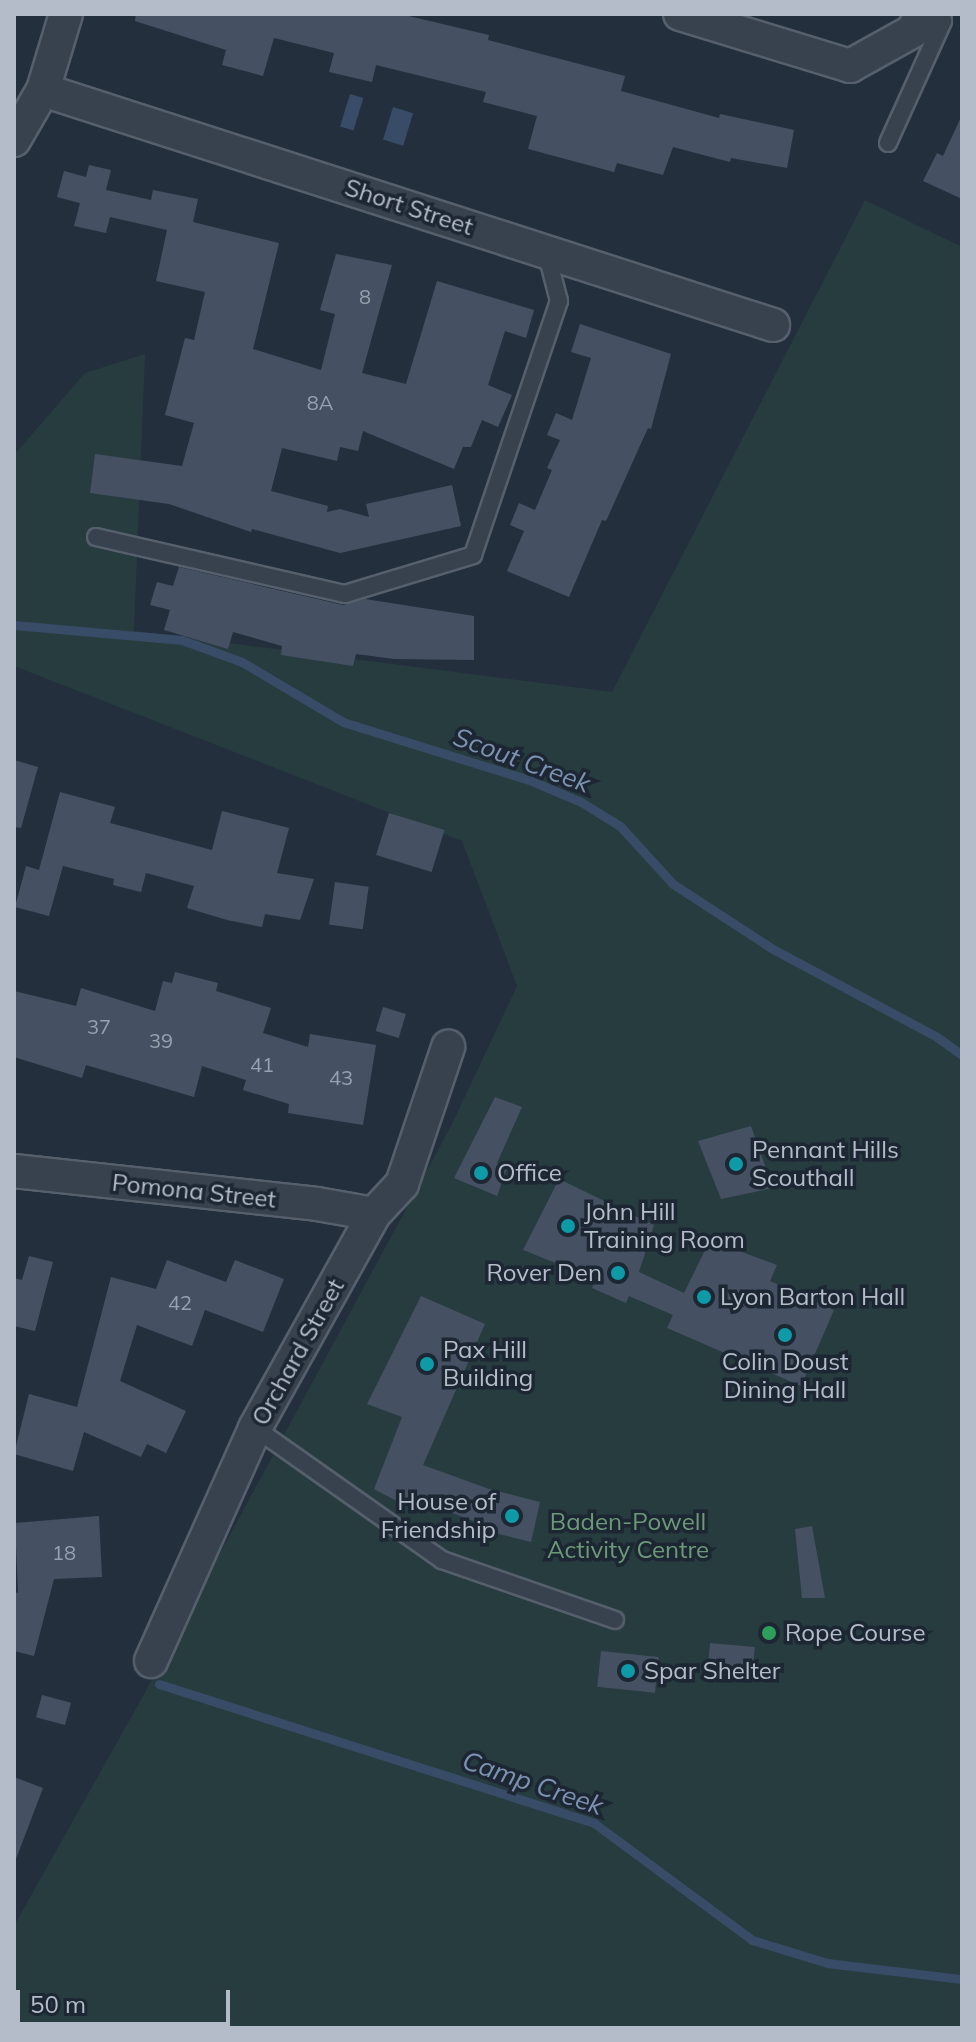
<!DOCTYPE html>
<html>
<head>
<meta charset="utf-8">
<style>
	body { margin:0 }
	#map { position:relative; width:976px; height:2042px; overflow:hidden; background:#242f3e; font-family:Mulish,sans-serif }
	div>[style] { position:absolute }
	.green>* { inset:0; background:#263c3f }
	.water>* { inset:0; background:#394c67; transform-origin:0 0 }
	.stream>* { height:9px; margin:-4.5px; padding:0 4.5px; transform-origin:4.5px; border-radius:4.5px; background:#394c67 }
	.building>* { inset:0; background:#455162; transform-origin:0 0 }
	.roads { filter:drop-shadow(2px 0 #565f6c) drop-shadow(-2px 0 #565f6c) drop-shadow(0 2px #565f6c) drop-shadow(0 -2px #565f6c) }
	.service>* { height:16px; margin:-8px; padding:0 8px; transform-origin:8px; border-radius:8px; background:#38414e }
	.minor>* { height:32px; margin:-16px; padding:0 16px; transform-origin:16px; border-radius:16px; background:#38414e }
	.dots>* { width:22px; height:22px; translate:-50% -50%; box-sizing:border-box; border:4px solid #1d2633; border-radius:50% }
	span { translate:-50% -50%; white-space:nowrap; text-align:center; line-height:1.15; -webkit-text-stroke:7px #1d2633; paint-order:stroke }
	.number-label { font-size:20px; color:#98a1af }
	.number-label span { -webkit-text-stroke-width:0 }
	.street-label { font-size:24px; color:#b4bcc9 }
	.poi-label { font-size:24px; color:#b4bcc9 }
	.left { translate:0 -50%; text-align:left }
	.right { translate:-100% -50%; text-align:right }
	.park-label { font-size:24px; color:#6b9a76 }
	.water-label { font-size:26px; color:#7c92b1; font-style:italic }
	.frame { position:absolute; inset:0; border:16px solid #b4bcc9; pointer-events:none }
	.scale { position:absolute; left:16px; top:1990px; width:214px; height:36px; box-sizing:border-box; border:4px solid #b4bcc9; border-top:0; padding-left:10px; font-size:24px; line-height:28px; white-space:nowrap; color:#b4bcc9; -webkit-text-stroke:6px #1d2633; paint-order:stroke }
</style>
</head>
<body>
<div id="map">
	<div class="green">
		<i style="clip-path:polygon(865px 200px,962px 247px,962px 2028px,14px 2028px,14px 1926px,143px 1696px,453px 1122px,517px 986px,462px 841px,14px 666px,14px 455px,85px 373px,145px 354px,134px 631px,612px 692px)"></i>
	</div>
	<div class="water">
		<i style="left:350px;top:94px;width:14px;height:34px;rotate:17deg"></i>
		<i style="left:393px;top:107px;width:21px;height:34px;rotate:17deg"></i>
	</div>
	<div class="stream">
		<i style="left:14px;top:625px;width:169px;rotate:5.1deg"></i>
		<i style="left:182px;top:640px;width:64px;rotate:20.1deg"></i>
		<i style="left:242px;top:662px;width:117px;rotate:30.7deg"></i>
		<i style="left:343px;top:722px;width:198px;rotate:17.3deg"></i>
		<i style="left:532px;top:781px;width:53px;rotate:23.2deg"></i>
		<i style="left:581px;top:802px;width:46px;rotate:31.6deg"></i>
		<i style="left:620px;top:826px;width:79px;rotate:47.6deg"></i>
		<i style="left:673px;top:884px;width:117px;rotate:33.1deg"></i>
		<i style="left:771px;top:948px;width:188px;rotate:28.2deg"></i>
		<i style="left:937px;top:1037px;width:31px;rotate:36deg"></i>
		<i style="left:159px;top:1684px;width:457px;rotate:17.7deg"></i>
		<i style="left:594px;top:1823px;width:197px;rotate:36.5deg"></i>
		<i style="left:752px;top:1940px;width:78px;rotate:17deg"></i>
		<i style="left:827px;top:1963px;width:136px;rotate:6.8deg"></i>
	</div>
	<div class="building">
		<i style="clip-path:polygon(136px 14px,400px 14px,489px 35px,488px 40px,625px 76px,621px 91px,719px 118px,720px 114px,794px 130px,787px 168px,731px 158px,730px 162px,673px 147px,663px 175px,617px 163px,614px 172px,528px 149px,537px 116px,483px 102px,486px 92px,376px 65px,372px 82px,329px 72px,334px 53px,274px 38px,263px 76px,222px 65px,226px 50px,135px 21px)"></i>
		<i style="clip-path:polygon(962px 115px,962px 199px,923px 181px,937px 153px,943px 156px)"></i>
		<i style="clip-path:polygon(89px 165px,111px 170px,106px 190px,151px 200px,153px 190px,198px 199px,193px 222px,279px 243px,253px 349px,321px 370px,335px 314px,320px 310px,336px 254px,392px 265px,362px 373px,406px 384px,437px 281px,534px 310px,526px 338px,505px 331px,488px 385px,512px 395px,498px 427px,482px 420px,471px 447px,463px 447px,454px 469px,363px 431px,358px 451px,340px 447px,337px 461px,282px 448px,271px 491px,328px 506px,327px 512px,340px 509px,369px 517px,366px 504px,452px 485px,461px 526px,340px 553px,252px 529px,251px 532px,169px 504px,90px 493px,95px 454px,182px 466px,194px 423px,165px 415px,185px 338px,194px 340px,205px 292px,156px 281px,167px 230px,110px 217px,106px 233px,74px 226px,80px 203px,57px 197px,64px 171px,86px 177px)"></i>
		<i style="clip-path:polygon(580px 324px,671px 354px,651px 429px,648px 428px,606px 521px,602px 520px,569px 597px,507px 571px,524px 531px,510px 525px,519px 503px,535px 510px,552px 470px,547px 468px,560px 440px,547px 435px,556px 413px,572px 420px,591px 358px,571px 352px)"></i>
		<i style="clip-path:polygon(179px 567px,343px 605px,365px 599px,474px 616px,474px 660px,394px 659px,356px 654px,353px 666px,281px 655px,282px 646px,233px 632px,228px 649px,164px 630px,170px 610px,150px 605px,157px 582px,173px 586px)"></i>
		<i style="clip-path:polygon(14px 760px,38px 767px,21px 828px,14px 827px)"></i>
		<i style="clip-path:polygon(60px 792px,115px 807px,110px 823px,212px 850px,222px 811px,289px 828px,277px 873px,314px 879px,300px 920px,265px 914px,262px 927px,227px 920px,187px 908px,194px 886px,146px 873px,141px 892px,113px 885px,114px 879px,63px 866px,49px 916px,15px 907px,26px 866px,39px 870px)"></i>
		<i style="left:389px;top:813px;width:58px;height:44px;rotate:17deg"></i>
		<i style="left:335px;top:882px;width:34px;height:43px;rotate:8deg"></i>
		<i style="clip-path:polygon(175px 972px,218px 983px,216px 991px,271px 1008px,263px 1033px,308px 1047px,310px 1034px,376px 1045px,363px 1125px,288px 1113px,289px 1104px,243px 1090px,246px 1080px,202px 1066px,194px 1097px,86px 1065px,82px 1078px,14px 1057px,14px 991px,76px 1006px,81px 988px,155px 1011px,163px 981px,172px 983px)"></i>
		<i style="left:383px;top:1007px;width:24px;height:25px;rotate:17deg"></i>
		<i style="clip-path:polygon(495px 1097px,522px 1107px,497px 1163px,507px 1168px,497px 1196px,454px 1178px)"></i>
		<i style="clip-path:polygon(751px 1126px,773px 1188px,721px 1199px,698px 1141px)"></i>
		<i style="clip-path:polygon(559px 1179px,654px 1225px,639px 1272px,684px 1293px,710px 1240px,777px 1265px,770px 1281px,834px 1310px,801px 1386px,667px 1328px,673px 1315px,629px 1296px,626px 1303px,592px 1288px,596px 1279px,523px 1250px)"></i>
		<i style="clip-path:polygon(29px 1256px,53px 1262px,35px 1331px,14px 1326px,14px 1278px,22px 1280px)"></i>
		<i style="clip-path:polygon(167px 1260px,226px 1282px,235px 1260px,284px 1279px,263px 1332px,205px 1310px,192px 1346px,137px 1325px,120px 1381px,186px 1411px,166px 1453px,147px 1444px,141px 1457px,84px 1432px,73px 1471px,14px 1454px,29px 1394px,77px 1407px,111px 1277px,156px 1289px)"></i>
		<i style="clip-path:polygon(421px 1296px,485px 1324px,423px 1465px,489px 1489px,540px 1502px,531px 1542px,483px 1530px,484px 1525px,410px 1497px,406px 1506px,374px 1489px,402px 1417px,367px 1404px)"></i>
		<i style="clip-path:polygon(99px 1516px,102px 1577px,54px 1579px,34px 1656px,14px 1651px,14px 1592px,18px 1593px,15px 1523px)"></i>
		<i style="clip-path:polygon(812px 1526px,825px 1598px,802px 1598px,795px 1529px)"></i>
		<i style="left:710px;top:1643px;width:45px;height:31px;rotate:5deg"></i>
		<i style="left:601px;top:1651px;width:58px;height:36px;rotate:6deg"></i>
		<i style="left:42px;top:1695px;width:30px;height:23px;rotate:15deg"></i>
		<i style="clip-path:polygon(14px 1777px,43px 1788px,16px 1859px,14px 1858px)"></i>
	</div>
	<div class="roads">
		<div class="service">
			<i style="left:888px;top:143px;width:134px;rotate:-65.7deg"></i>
			<i style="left:943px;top:21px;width:7px;rotate:-106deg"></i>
			<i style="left:96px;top:537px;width:255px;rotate:12.9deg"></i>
			<i style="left:345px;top:594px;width:134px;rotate:-16.9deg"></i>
			<i style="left:473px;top:555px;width:268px;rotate:-71.3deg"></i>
			<i style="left:559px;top:301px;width:52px;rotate:-104.6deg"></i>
			<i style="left:255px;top:1428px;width:229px;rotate:35.2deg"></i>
			<i style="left:442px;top:1560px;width:183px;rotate:19.1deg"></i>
		</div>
		<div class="minor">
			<i style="left:680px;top:14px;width:178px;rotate:17deg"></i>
			<i style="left:850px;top:66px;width:72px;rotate:-29.1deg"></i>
			<i style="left:913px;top:31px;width:19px;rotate:-65deg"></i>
			<i style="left:43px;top:90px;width:767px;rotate:17.84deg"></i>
			<i style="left:14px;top:140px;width:58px;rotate:-59.9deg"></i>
			<i style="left:43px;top:90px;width:79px;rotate:-73.2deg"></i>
			<i style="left:14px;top:1171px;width:305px;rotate:6.2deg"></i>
			<i style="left:317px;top:1204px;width:58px;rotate:10deg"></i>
			<i style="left:151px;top:1661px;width:255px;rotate:-65.9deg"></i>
			<i style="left:255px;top:1428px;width:245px;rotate:-60.9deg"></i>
			<i style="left:374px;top:1214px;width:41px;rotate:-47deg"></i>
			<i style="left:402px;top:1184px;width:145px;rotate:-71.4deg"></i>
		</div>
	</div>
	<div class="dots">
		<i style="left:736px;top:1164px;background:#0f9aa8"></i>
		<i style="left:481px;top:1173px;background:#0f9aa8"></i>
		<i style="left:568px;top:1226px;background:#0f9aa8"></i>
		<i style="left:618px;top:1273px;background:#0f9aa8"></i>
		<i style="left:704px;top:1297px;background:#0f9aa8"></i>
		<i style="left:785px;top:1335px;background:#0f9aa8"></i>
		<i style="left:427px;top:1364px;background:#0f9aa8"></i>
		<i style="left:512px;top:1516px;background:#0f9aa8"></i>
		<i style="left:769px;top:1633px;background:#2e9e5b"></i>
		<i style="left:628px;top:1671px;background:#0f9aa8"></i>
	</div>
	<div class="number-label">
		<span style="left:365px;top:296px">8</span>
		<span style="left:320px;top:402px">8A</span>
		<span style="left:99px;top:1026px">37</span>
		<span style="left:161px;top:1040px">39</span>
		<span style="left:262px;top:1064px">41</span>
		<span style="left:341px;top:1077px">43</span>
		<span style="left:180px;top:1302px">42</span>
		<span style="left:64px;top:1552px">18</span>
	</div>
	<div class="street-label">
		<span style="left:409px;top:207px;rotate:18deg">Short Street</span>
		<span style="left:194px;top:1191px;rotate:6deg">Pomona Street</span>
		<span style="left:298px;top:1352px;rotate:-61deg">Orchard Street</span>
	</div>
	<div class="poi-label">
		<span class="left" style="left:752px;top:1164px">Pennant Hills<br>Scouthall</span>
		<span class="left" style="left:497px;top:1173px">Office</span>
		<span class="left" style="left:584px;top:1226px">John Hill<br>Training Room</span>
		<span class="right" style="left:602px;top:1273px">Rover Den</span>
		<span class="left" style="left:720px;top:1297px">Lyon Barton Hall</span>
		<span class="left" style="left:443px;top:1364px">Pax Hill<br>Building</span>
		<span style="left:785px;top:1376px">Colin Doust<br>Dining Hall</span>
		<span class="right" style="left:496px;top:1516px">House of<br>Friendship</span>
		<span class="left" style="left:785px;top:1633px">Rope Course</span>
		<span class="left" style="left:644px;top:1671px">Spar Shelter</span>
	</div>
	<div class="park-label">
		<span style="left:628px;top:1536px">Baden-Powell<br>Activity Centre</span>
	</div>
	<div class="water-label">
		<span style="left:522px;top:760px;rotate:20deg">Scout Creek</span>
		<span style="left:533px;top:1783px;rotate:19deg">Camp Creek</span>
	</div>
	<div class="frame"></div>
	<div class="scale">50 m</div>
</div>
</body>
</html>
